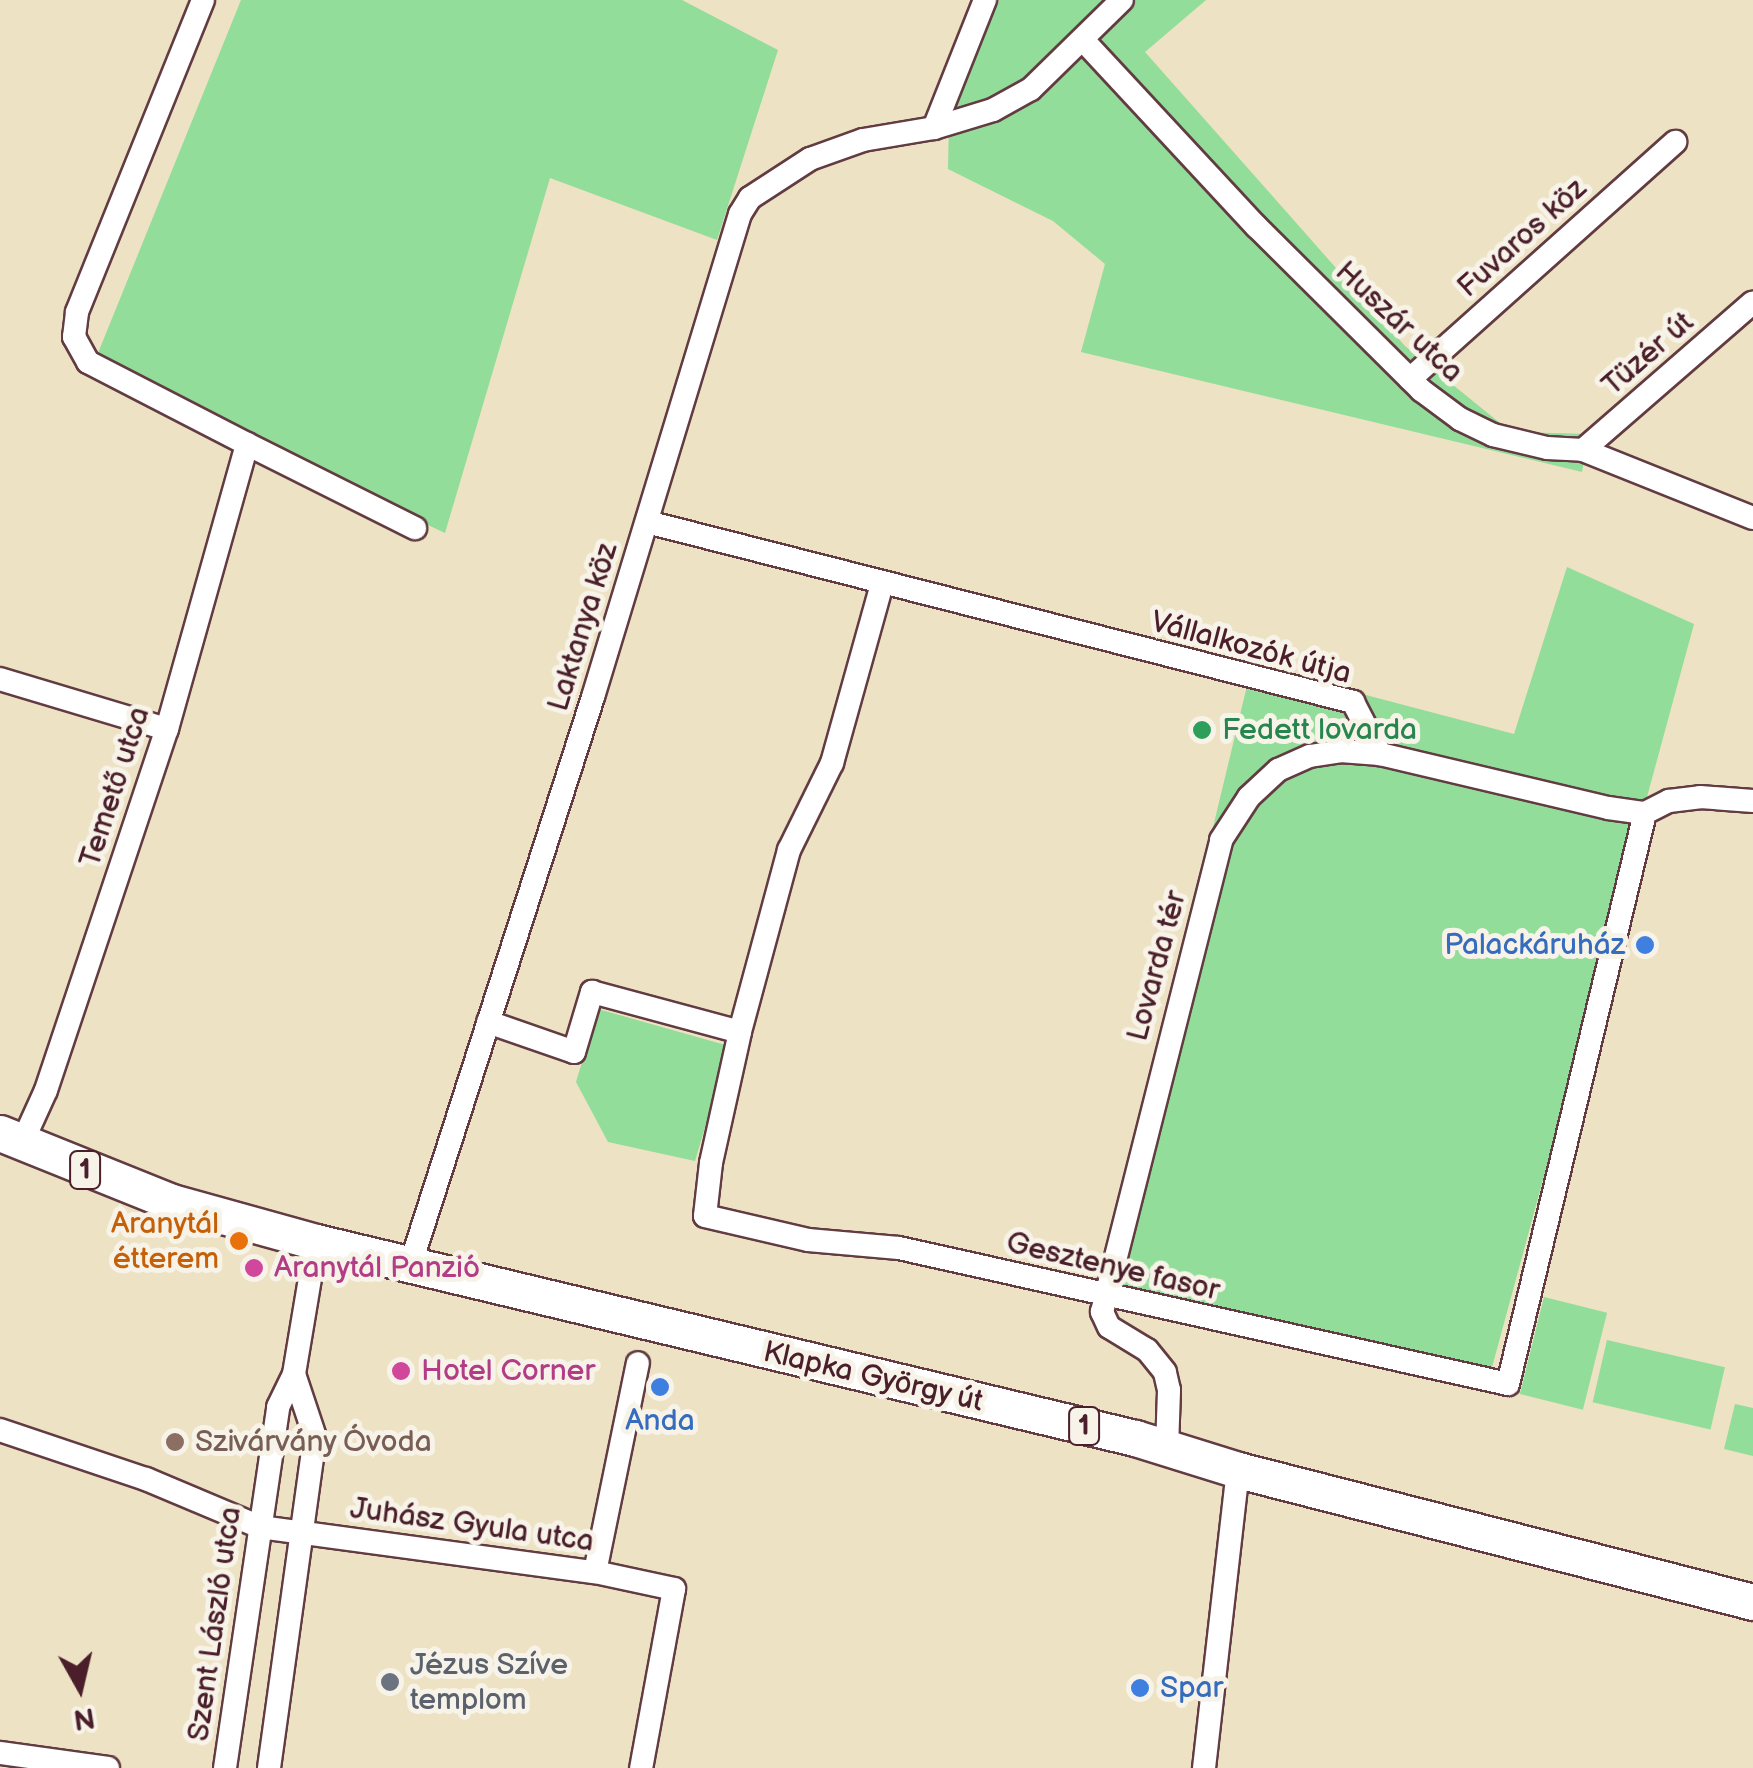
<!DOCTYPE html>
<html>
<head>
<meta charset="utf-8">
<style>
	body { margin:0 }
	#map { position:relative; width:1753px; height:1768px; overflow:hidden; background:#ede2c3; font-family:"Balsamiq Sans",sans-serif }
	div>[style] { position:absolute }
	.green>* { inset:0; background:#92dd99; transform-origin:0 0 }
	.roads { filter:drop-shadow(2px 0 #623c42) drop-shadow(-2px 0 #623c42) drop-shadow(0 2px #623c42) drop-shadow(0 -2px #623c42) }
	.street>* { height:22px; margin:-11px; padding:0 11px; transform-origin:11px; border-radius:11px; background:#fff }
	.primary>* { height:35px; margin:-17.5px; padding:0 17.5px; transform-origin:17.5px; border-radius:17.5px; background:#fff }
	.dots>* { width:28px; height:28px; translate:-50% -50%; box-sizing:border-box; border:5px solid #f7f3e8; border-radius:50% }
	span { translate:-50% -50%; white-space:nowrap; text-align:center; line-height:1.15; -webkit-text-stroke:10px #f7f3e8; paint-order:stroke }
	.shield-label span { padding:2px 8px; background:#f7f3e8; border:2px solid; border-radius:8px; -webkit-text-stroke-width:0 }
	.shield-label { font-size:28px; color:#4a1f2b; font-weight:700 }
	.street-label { font-size:30px; color:#4a1f2b }
	.leisure-label { font-size:30px; color:#27864d }
	.left { translate:0 -50%; text-align:left }
	.shop-label { font-size:30px; color:#366cbe }
	.right { translate:-100% -50%; text-align:right }
	.food-label { font-size:30px; color:#c56008 }
	.hotel-label { font-size:30px; color:#b23c85 }
	.education-label { font-size:30px; color:#785e54 }
	.worship-label { font-size:30px; color:#5b616d }
	.north { position:absolute; left:30px; top:1638px; width:100px; height:100px; -webkit-text-stroke:8px #f7f3e8; paint-order:stroke; rotate:172deg; font-size:28px; font-weight:700; line-height:40px; text-align:center; color:#4a1f2b }
	.north::after { content:''; display:block; margin:auto; width:35px; height:45px; background:#4a1f2b; clip-path:polygon(50% 0,100% 100%,50% 72%,0 100%) }
</style>
</head>
<body>
<div id="map">
	<div class="green">
		<i style="clip-path:polygon(241px 0,682px 0,778px 50px,717px 240px,550px 178px,445px 533px,264px 448px,98px 353px)"></i>
		<i style="clip-path:polygon(999px 0,1206px 0,1145px 52px,1405px 346px,1511px 432px,1589px 434px,1582px 472px,1081px 352px,1105px 264px,1053px 221px,948px 169px,949px 121px)"></i>
		<i style="clip-path:polygon(1567px 567px,1694px 624px,1491px 1371px,1103px 1285px,1252px 665px,1514px 734px)"></i>
		<i style="clip-path:polygon(598px 1009px,729px 1046px,695px 1161px,608px 1142px,576px 1082px)"></i>
		<i style="left:1544px;top:1297px;width:65px;height:100px;rotate:14deg"></i>
		<i style="left:1607px;top:1340px;width:121px;height:64px;rotate:13deg"></i>
		<i style="clip-path:polygon(1735px 1404px,1753px 1408px,1753px 1456px,1724px 1449px)"></i>
	</div>
	<div class="roads">
		<div class="street">
			<i style="left:1084px;top:41px;width:253px;rotate:47.1deg"></i>
			<i style="left:1256px;top:226px;width:233px;rotate:44.8deg"></i>
			<i style="left:1421px;top:390px;width:49px;rotate:36.6deg"></i>
			<i style="left:1460px;top:419px;width:37px;rotate:26deg"></i>
			<i style="left:1493px;top:435px;width:56px;rotate:13.5deg"></i>
			<i style="left:1547px;top:448px;width:36px;rotate:3deg"></i>
			<i style="left:1583px;top:450px;width:183px;rotate:21.8deg"></i>
			<i style="left:934px;top:128px;width:138px;rotate:-68.3deg"></i>
			<i style="left:1410px;top:379px;width:356px;rotate:-41.8deg"></i>
			<i style="left:247px;top:444px;width:188px;rotate:26.6deg"></i>
			<i style="left:1583px;top:450px;width:225px;rotate:-41deg"></i>
			<i style="left:647px;top:522px;width:729px;rotate:14.3deg"></i>
			<i style="left:1353px;top:702px;width:59px;rotate:62.6deg"></i>
			<i style="left:882px;top:584px;width:186px;rotate:105.6deg"></i>
			<i style="left:832px;top:763px;width:97px;rotate:116.3deg"></i>
			<i style="left:789px;top:850px;width:188px;rotate:105.1deg"></i>
			<i style="left:740px;top:1032px;width:134px;rotate:102.5deg"></i>
			<i style="left:711px;top:1163px;width:53px;rotate:96.5deg"></i>
			<i style="left:705px;top:1216px;width:106px;rotate:13.1deg"></i>
			<i style="left:808px;top:1240px;width:91px;rotate:5deg"></i>
			<i style="left:899px;top:1248px;width:624px;rotate:12.59deg"></i>
			<i style="left:1508px;top:1384px;width:587px;rotate:-76.51deg"></i>
			<i style="left:0;top:679px;width:174px;rotate:16.7deg"></i>
			<i style="left:488px;top:1022px;width:91px;rotate:19.2deg"></i>
			<i style="left:574px;top:1052px;width:63px;rotate:-73.3deg"></i>
			<i style="left:592px;top:992px;width:153px;rotate:15.1deg"></i>
			<i style="left:22px;top:1143px;width:58px;rotate:-65.6deg"></i>
			<i style="left:46px;top:1090px;width:381px;rotate:-71.5deg"></i>
			<i style="left:167px;top:729px;width:296px;rotate:-74.3deg"></i>
			<i style="left:247px;top:444px;width:179px;rotate:-152.7deg"></i>
			<i style="left:88px;top:362px;width:29px;rotate:-119deg"></i>
			<i style="left:74px;top:337px;width:25px;rotate:-83deg"></i>
			<i style="left:77px;top:312px;width:336px;rotate:-68deg"></i>
			<i style="left:410px;top:1266px;width:598px;rotate:-72.17deg"></i>
			<i style="left:593px;top:697px;width:505px;rotate:-73.07deg"></i>
			<i style="left:740px;top:214px;width:19px;rotate:-58deg"></i>
			<i style="left:750px;top:198px;width:72px;rotate:-33deg"></i>
			<i style="left:810px;top:159px;width:56px;rotate:-19.7deg"></i>
			<i style="left:863px;top:140px;width:72px;rotate:-9.6deg"></i>
			<i style="left:934px;top:128px;width:62px;rotate:-17deg"></i>
			<i style="left:993px;top:110px;width:43px;rotate:-28.9deg"></i>
			<i style="left:1031px;top:89px;width:127px;rotate:-44.4deg"></i>
			<i style="left:0;top:1430px;width:154px;rotate:18.6deg"></i>
			<i style="left:146px;top:1479px;width:124px;rotate:22.8deg"></i>
			<i style="left:260px;top:1527px;width:338px;rotate:7.7deg"></i>
			<i style="left:595px;top:1572px;width:81px;rotate:12.1deg"></i>
			<i style="left:674px;top:1589px;width:182px;rotate:100.4deg"></i>
			<i style="left:1167px;top:1448px;width:58px;rotate:-88deg"></i>
			<i style="left:1169px;top:1390px;width:18px;rotate:-103deg"></i>
			<i style="left:1165px;top:1372px;width:28px;rotate:-129deg"></i>
			<i style="left:1147px;top:1350px;width:44px;rotate:-148.8deg"></i>
			<i style="left:1109px;top:1327px;width:17px;rotate:-115deg"></i>
			<i style="left:1102px;top:1312px;width:487px;rotate:-75.8deg"></i>
			<i style="left:1221px;top:840px;width:51px;rotate:-56.9deg"></i>
			<i style="left:1249px;top:797px;width:40px;rotate:-43deg"></i>
			<i style="left:1278px;top:770px;width:35px;rotate:-24deg"></i>
			<i style="left:1310px;top:756px;width:30px;rotate:-9deg"></i>
			<i style="left:1340px;top:751px;width:40px;rotate:4.3deg"></i>
			<i style="left:1380px;top:754px;width:234px;rotate:13.3deg"></i>
			<i style="left:1608px;top:808px;width:37px;rotate:8deg"></i>
			<i style="left:1645px;top:813px;width:27px;rotate:-27deg"></i>
			<i style="left:1669px;top:801px;width:31px;rotate:-7deg"></i>
			<i style="left:1700px;top:797px;width:53px;rotate:4.3deg"></i>
			<i style="left:595px;top:1572px;width:213px;rotate:-78.4deg"></i>
			<i style="left:0;top:1753px;width:109px;rotate:7.9deg"></i>
			<i style="left:225px;top:1768px;width:365px;rotate:-81.6deg"></i>
			<i style="left:278px;top:1407px;width:37px;rotate:-64deg"></i>
			<i style="left:294px;top:1374px;width:134px;rotate:-80.5deg"></i>
			<i style="left:269px;top:1768px;width:334px;rotate:-82.1deg"></i>
			<i style="left:315px;top:1437px;width:66px;rotate:-108.4deg"></i>
			<i style="left:1204px;top:1768px;width:300px;rotate:-83.5deg"></i>
		</div>
		<div class="primary">
			<i style="left:0;top:1133px;width:185px;rotate:21.9deg"></i>
			<i style="left:172px;top:1202px;width:149px;rotate:15.5deg"></i>
			<i style="left:316px;top:1242px;width:842px;rotate:13.46deg"></i>
			<i style="left:1135px;top:1438px;width:108px;rotate:17.3deg"></i>
			<i style="left:1238px;top:1470px;width:532px;rotate:14.38deg"></i>
		</div>
	</div>
	<div class="dots">
		<i style="left:1202px;top:730px;background:#2e9e5b"></i>
		<i style="left:1645px;top:945px;background:#3f7fe0"></i>
		<i style="left:239px;top:1241px;background:#e8710a"></i>
		<i style="left:254px;top:1268px;background:#d1479c"></i>
		<i style="left:401px;top:1371px;background:#d1479c"></i>
		<i style="left:660px;top:1387px;background:#3f7fe0"></i>
		<i style="left:175px;top:1442px;background:#8d6e63"></i>
		<i style="left:390px;top:1682px;background:#6b7280"></i>
		<i style="left:1140px;top:1688px;background:#3f7fe0"></i>
	</div>
	<div class="shield-label">
		<span style="left:85px;top:1170px">1</span>
		<span style="left:1084px;top:1426px">1</span>
	</div>
	<div class="street-label">
		<span style="left:1522px;top:238px;rotate:-42deg">Fuvaros köz</span>
		<span style="left:1399px;top:322px;rotate:43deg">Huszár utca</span>
		<span style="left:1648px;top:354px;rotate:-41deg">Tüzér út</span>
		<span style="left:583px;top:627px;rotate:-73deg">Laktanya köz</span>
		<span style="left:1251px;top:648px;rotate:15deg">Vállalkozók útja</span>
		<span style="left:115px;top:787px;rotate:-72deg">Temető utca</span>
		<span style="left:1157px;top:966px;rotate:-75deg">Lovarda tér</span>
		<span style="left:1113px;top:1267px;rotate:13deg">Gesztenye fasor</span>
		<span style="left:873px;top:1377px;rotate:13deg">Klapka György út</span>
		<span style="left:472px;top:1525px;rotate:8deg">Juhász Gyula utca</span>
		<span style="left:215px;top:1624px;rotate:-82deg">Szent László utca</span>
	</div>
	<div class="leisure-label">
		<span class="left" style="left:1222px;top:730px">Fedett lovarda</span>
	</div>
	<div class="shop-label">
		<span class="right" style="left:1625px;top:945px">Palackáruház</span>
		<span style="left:660px;top:1421px">Anda</span>
		<span class="left" style="left:1160px;top:1688px">Spar</span>
	</div>
	<div class="food-label">
		<span class="right" style="left:219px;top:1241px">Aranytál<br>étterem</span>
	</div>
	<div class="hotel-label">
		<span class="left" style="left:274px;top:1268px">Aranytál Panzió</span>
		<span class="left" style="left:421px;top:1371px">Hotel Corner</span>
	</div>
	<div class="education-label">
		<span class="left" style="left:195px;top:1442px">Szivárvány Óvoda</span>
	</div>
	<div class="worship-label">
		<span class="left" style="left:410px;top:1682px">Jézus Szíve<br>templom</span>
	</div>
	<div class="north">N</div>
</div>
</body>
</html>
